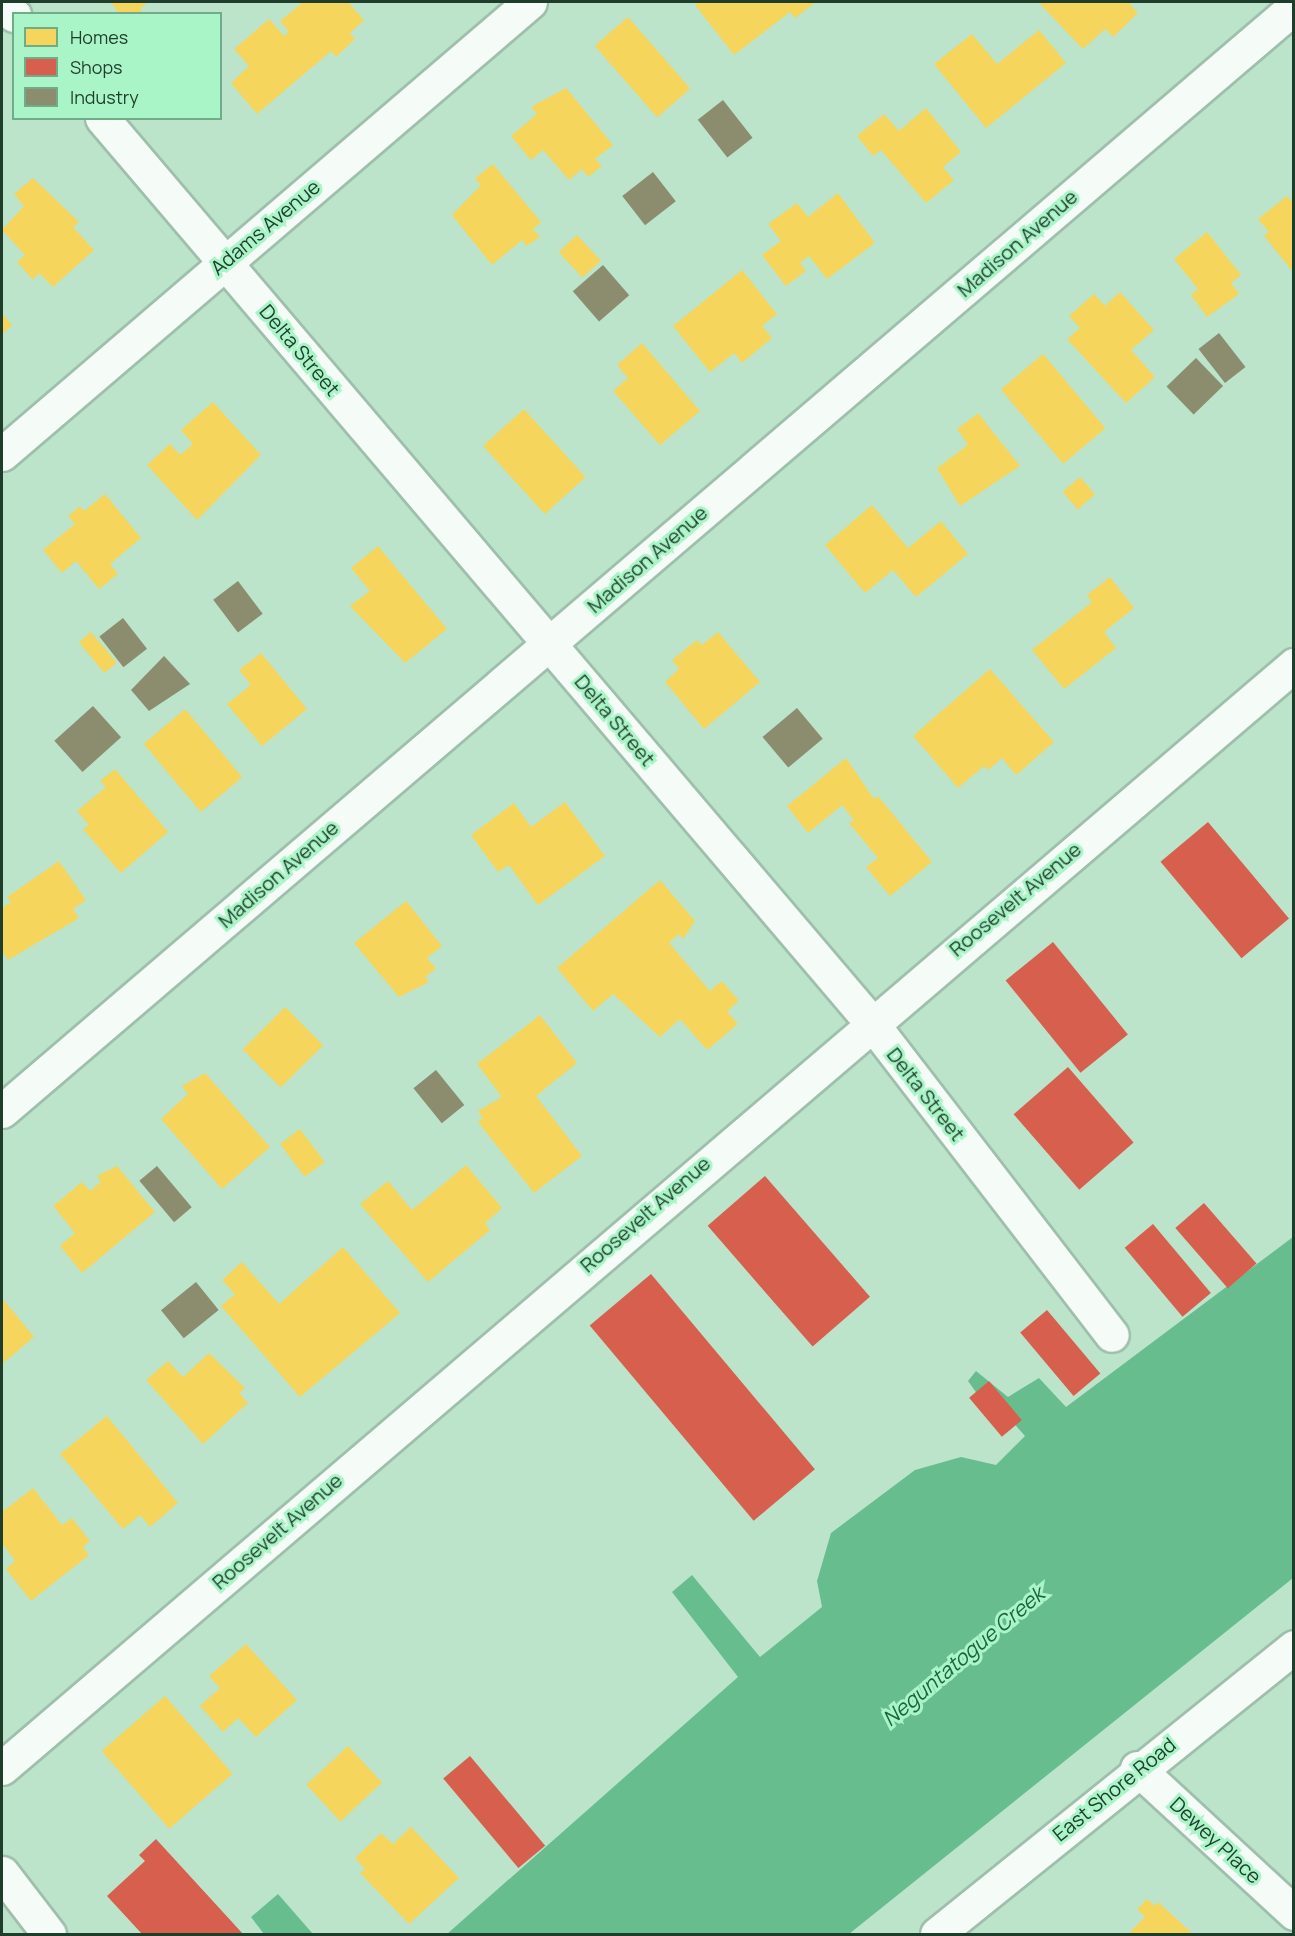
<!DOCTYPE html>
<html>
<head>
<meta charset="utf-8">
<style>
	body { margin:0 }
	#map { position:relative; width:1295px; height:1936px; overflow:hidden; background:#bbe4cb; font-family:Manrope,sans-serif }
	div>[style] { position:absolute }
	.water>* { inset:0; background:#68bd8f }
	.homes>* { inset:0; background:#f6d55c; transform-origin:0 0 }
	.shops>* { inset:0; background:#d6604d; transform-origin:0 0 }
	.industry>* { inset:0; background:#8c8c6e; transform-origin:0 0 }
	.roads { filter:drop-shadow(2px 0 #9fbfac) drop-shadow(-2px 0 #9fbfac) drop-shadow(0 2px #9fbfac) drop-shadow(0 -2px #9fbfac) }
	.street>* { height:33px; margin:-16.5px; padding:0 16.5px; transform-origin:16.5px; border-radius:16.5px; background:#f5fbf7 }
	span { translate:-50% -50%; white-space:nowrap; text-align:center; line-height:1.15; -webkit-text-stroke:6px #aaf5c7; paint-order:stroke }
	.street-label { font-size:20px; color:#1e3d2b }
	.water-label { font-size:21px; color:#1a6540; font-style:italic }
	.frame { position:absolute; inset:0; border:3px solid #1e3d2b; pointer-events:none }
	.legend { position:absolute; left:12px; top:12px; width:210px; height:108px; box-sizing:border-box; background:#aaf5c7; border:2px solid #72ab89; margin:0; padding:8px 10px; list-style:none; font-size:18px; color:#1e3d2b }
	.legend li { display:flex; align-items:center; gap:12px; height:30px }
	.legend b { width:30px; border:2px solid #72ab89 }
</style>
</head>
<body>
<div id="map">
	<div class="water">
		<i style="clip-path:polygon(1293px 1237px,1293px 1578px,849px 1934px,447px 1934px,738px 1677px,672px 1592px,692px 1575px,760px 1657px,822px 1607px,817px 1581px,831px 1533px,915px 1470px,961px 1457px,996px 1465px,1025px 1436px,1002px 1410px,993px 1416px,968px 1381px,976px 1371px,1008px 1397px,1039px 1378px,1066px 1407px)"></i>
		<i style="clip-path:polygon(278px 1894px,313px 1934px,264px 1934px,251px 1917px)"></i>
	</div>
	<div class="homes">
		<i style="clip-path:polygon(110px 2px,148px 2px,140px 9px,144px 14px,120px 14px)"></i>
		<i style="clip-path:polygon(303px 2px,348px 2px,364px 20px,350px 33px,355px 39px,336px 57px,331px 51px,257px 114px,231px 83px,249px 66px,234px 49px,269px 19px,284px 36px,289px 32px,280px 21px)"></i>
		<i style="clip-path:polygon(699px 2px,816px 2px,795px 18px,790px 12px,734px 55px,695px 5px)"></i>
		<i style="clip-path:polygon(1038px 2px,1128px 2px,1138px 13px,1113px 37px,1105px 29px,1083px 49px)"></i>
		<i style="left:628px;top:17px;width:95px;height:44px;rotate:49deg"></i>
		<i style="clip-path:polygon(1039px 30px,1066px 63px,986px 128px,934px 64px,972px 34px,997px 64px)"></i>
		<i style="clip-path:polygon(566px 88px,613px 145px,595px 159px,602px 166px,588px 177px,582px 169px,569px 180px,543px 150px,531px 160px,511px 136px,537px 114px,531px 107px)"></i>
		<i style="clip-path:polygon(926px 108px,961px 152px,943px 167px,954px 180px,926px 203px,881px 150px,873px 156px,857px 136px,884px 114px,899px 131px)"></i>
		<i style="clip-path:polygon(493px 164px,541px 222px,533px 229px,540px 237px,527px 246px,522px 240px,492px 265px,452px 215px,481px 185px,475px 178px)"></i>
		<i style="clip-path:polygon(33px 178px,79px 222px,73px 227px,94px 250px,53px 287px,39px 273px,33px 280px,17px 262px,25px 255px,2px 230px,24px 206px,14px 194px)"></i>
		<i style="clip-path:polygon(838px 193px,875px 243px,827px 279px,809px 256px,800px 263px,806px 271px,786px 286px,762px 255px,781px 241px,768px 224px,797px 203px,808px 217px)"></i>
		<i style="clip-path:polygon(1287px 196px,1294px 204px,1294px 273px,1264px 236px,1269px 232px,1258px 219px)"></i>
		<i style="clip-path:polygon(1207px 232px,1241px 275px,1231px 283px,1239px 294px,1207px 317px,1191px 295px,1198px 289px,1174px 259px)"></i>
		<i style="left:577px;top:235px;width:35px;height:25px;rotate:47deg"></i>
		<i style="clip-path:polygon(742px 270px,777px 314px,762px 326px,772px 338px,742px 363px,734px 353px,710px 372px,673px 326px)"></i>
		<i style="clip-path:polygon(1120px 292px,1154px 330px,1131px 350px,1155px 377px,1126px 403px,1067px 339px,1080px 328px,1069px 316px,1094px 294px,1105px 306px)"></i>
		<i style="clip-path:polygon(2px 313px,12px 325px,2px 335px)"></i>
		<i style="clip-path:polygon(642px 343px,700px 411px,660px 445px,613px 391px,628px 378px,617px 365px)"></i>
		<i style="left:1043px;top:354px;width:97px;height:55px;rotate:50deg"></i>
		<i style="clip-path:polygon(213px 402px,261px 455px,197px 520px,147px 465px,170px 444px,180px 455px,193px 444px,181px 430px)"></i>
		<i style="left:524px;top:409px;width:92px;height:55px;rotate:48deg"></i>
		<i style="clip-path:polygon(978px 413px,1020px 466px,960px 506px,937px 468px,968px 445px,957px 429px)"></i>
		<i style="left:1080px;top:477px;width:23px;height:23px;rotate:49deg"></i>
		<i style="clip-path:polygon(105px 494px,141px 538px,110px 564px,118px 574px,99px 589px,76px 561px,62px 573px,43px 550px,75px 524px,68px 516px,80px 506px,84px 511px)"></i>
		<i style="clip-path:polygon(872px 505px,908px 548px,941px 521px,968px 554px,916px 597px,893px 570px,865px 593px,825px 545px)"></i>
		<i style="clip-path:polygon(378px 546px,447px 629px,405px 663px,350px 606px,370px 591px,351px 568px)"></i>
		<i style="clip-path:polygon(1110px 577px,1134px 608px,1104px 632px,1116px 648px,1064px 689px,1032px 650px,1092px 602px,1087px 595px)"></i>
		<i style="left:91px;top:632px;width:40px;height:16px;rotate:50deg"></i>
		<i style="clip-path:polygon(718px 632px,760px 682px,704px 729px,665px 682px,679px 669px,672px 660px,697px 640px,702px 645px)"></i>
		<i style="clip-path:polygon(261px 653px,307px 709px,262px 746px,227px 704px,251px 685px,239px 670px)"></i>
		<i style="clip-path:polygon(990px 669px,1054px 742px,1016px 775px,1002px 758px,988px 770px,984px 766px,958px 788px,913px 736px)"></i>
		<i style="left:185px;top:709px;width:89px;height:54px;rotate:50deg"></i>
		<i style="clip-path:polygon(846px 758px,874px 799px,878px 796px,932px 862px,890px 896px,866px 867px,878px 858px,849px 823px,854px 820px,842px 805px,808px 833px,787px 806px)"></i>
		<i style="clip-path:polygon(115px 769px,168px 832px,121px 873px,83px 829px,89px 825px,77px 811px,106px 787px,100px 781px)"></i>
		<i style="clip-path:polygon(565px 802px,605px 856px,538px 905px,509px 865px,498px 872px,471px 835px,514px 803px,531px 827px)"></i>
		<i style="clip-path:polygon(59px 861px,86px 900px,73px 909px,79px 918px,8px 960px,2px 951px,2px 908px,11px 902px,7px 897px)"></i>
		<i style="clip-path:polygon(660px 880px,695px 921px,683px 939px,679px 934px,669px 943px,710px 991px,722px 981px,739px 1001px,727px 1011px,738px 1024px,707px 1050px,680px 1019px,660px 1037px,613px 994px,593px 1011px,557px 968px)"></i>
		<i style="clip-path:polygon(406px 901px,442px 946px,427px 958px,436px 969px,425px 977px,429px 982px,399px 997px,354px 943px)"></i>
		<i style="left:285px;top:1007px;width:54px;height:60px;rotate:45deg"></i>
		<i style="clip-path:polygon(540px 1015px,577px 1063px,536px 1096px,582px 1156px,534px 1193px,478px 1122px,483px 1118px,478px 1111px,502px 1097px,477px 1064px)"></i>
		<i style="clip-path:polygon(205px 1073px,270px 1147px,222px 1189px,161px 1119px,188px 1094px,182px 1086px)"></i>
		<i style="left:300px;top:1129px;width:41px;height:25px;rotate:53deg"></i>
		<i style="clip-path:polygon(466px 1165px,502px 1208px,485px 1223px,490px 1230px,428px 1282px,360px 1204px,388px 1181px,412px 1210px)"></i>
		<i style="clip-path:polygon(117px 1166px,155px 1212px,82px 1273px,60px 1246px,75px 1233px,53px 1206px,82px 1182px,90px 1191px,101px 1182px,97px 1176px)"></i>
		<i style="clip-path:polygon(343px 1247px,400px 1313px,300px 1397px,221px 1306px,235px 1294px,222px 1280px,242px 1262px,279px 1304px)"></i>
		<i style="clip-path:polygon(2px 1298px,34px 1337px,2px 1364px)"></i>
		<i style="clip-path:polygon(209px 1353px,245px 1388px,239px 1393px,248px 1403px,203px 1444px,146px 1380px,168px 1361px,183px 1377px)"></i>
		<i style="clip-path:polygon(107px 1416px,178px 1503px,150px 1527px,140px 1515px,123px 1529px,60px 1454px)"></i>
		<i style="clip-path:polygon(33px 1488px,62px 1525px,72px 1518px,90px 1541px,83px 1547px,89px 1555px,31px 1601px,6px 1569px,15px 1561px,2px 1543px,2px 1512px)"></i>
		<i style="clip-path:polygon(246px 1644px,297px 1700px,256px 1737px,238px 1718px,223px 1732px,200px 1706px,220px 1688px,209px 1676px)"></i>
		<i style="left:165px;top:1696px;width:103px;height:84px;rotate:49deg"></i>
		<i style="left:348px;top:1746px;width:50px;height:57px;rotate:47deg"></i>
		<i style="clip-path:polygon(411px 1827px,459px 1878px,409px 1924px,360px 1873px,365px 1869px,355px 1858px,381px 1833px,393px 1844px)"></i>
		<i style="clip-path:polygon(1147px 1899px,1155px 1906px,1158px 1902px,1193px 1934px,1128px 1934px,1145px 1917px,1137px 1909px)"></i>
	</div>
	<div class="shops">
		<i style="left:1208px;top:822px;width:126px;height:62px;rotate:50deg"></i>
		<i style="left:1053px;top:942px;width:119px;height:61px;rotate:51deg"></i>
		<i style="left:1068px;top:1067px;width:100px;height:72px;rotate:49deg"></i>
		<i style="left:765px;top:1176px;width:160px;height:76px;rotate:49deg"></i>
		<i style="left:1204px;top:1203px;width:80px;height:38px;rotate:49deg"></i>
		<i style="left:1153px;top:1224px;width:90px;height:37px;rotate:50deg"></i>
		<i style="left:651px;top:1274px;width:255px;height:80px;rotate:50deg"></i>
		<i style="left:1047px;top:1310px;width:83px;height:35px;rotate:50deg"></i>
		<i style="left:989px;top:1381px;width:51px;height:26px;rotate:50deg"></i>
		<i style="left:470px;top:1756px;width:117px;height:35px;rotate:50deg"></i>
		<i style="clip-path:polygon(156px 1839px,243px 1934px,142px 1934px,107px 1896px,145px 1861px,139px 1855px)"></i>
	</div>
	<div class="industry">
		<i style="left:723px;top:100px;width:48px;height:32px;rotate:52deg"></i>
		<i style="left:653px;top:172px;width:37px;height:39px;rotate:52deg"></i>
		<i style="left:603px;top:265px;width:40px;height:40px;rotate:49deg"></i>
		<i style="left:1219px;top:333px;width:43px;height:26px;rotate:52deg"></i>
		<i style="left:1196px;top:358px;width:39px;height:41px;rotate:46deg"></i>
		<i style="left:238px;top:581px;width:41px;height:31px;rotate:53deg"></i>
		<i style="left:123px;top:618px;width:39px;height:30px;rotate:52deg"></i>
		<i style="clip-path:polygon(164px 656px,190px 684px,149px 711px,131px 690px)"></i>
		<i style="left:93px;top:706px;width:42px;height:52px;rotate:48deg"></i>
		<i style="left:797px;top:708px;width:40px;height:45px;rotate:50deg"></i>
		<i style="left:436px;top:1070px;width:45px;height:29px;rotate:51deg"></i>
		<i style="left:157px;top:1166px;width:54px;height:23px;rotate:50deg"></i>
		<i style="left:196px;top:1282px;width:36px;height:45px;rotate:51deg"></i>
	</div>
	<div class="roads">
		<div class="street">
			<i style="left:2px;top:2px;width:18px;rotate:47deg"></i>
			<i style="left:102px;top:118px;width:1185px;rotate:49.62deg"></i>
			<i style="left:870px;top:1021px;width:396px;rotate:52.4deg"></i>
			<i style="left:2px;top:454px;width:695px;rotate:-40.57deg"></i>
			<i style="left:2px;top:1111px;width:1699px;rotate:-40.51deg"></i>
			<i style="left:2px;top:1768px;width:1699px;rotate:-40.49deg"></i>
			<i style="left:1137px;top:1768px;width:214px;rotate:42.7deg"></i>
			<i style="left:2px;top:1873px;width:77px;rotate:52.4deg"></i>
			<i style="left:937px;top:1934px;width:458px;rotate:-38.8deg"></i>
		</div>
	</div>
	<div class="street-label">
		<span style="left:265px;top:227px;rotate:-40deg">Adams Avenue</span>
		<span style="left:1017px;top:243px;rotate:-41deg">Madison Avenue</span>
		<span style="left:300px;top:350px;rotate:50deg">Delta Street</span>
		<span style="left:647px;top:559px;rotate:-41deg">Madison Avenue</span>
		<span style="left:615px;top:720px;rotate:50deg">Delta Street</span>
		<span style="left:278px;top:874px;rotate:-41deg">Madison Avenue</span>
		<span style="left:1015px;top:899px;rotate:-40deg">Roosevelt Avenue</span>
		<span style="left:926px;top:1094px;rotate:52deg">Delta Street</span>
		<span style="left:645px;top:1214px;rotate:-41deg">Roosevelt Avenue</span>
		<span style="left:277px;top:1531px;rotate:-41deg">Roosevelt Avenue</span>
		<span style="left:1114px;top:1789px;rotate:-39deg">East Shore Road</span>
		<span style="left:1216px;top:1840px;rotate:43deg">Dewey Place</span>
	</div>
	<div class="water-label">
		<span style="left:963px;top:1656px;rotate:-40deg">Neguntatogue Creek</span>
	</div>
	<div class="frame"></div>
	<ul class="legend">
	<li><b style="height:16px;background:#f6d55c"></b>Homes</li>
	<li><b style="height:16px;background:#d6604d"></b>Shops</li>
	<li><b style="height:16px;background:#8c8c6e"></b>Industry</li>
	</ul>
</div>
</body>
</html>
